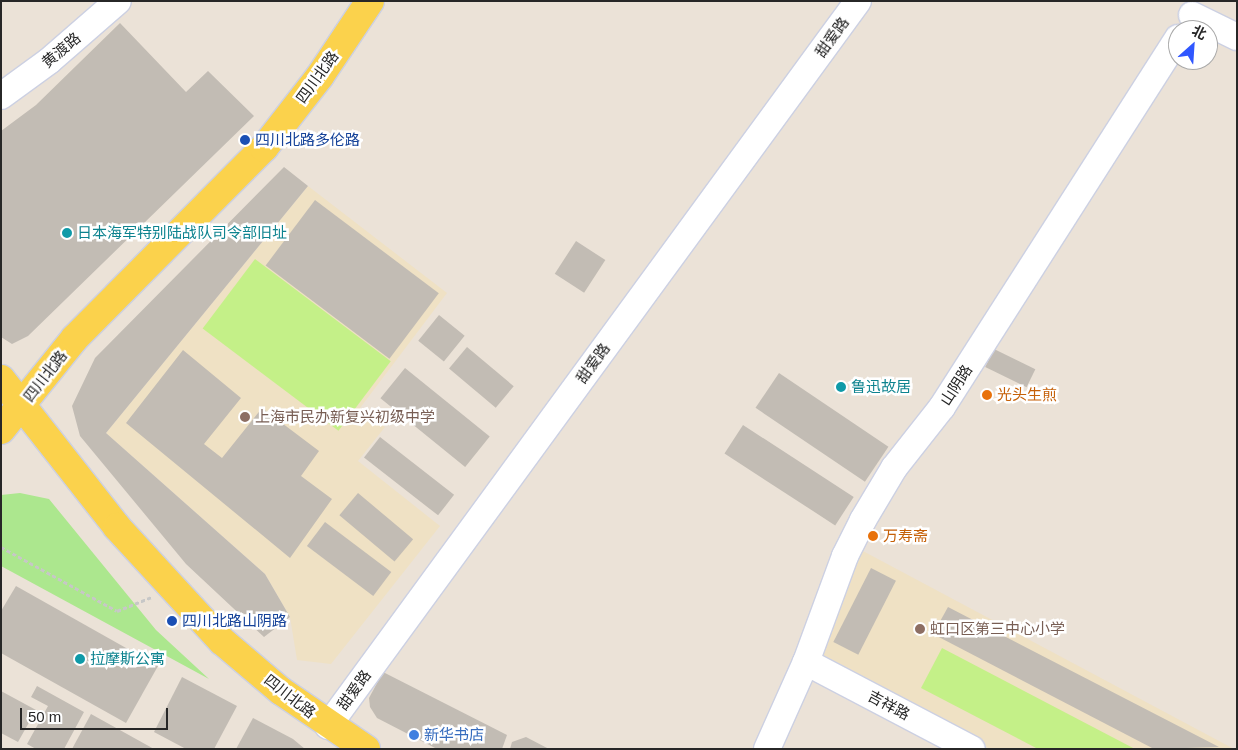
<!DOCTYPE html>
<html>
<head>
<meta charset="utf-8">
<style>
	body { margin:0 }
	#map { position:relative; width:1238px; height:750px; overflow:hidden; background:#ebe2d7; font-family:Helvetica,"Noto Sans SC",sans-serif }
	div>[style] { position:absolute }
	.education>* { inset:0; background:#efe1c4 }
	.green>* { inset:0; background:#ace78e }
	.pitch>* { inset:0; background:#c4f088; transform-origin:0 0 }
	.building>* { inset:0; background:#c2bcb4; transform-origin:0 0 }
	.path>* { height:3px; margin-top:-1.5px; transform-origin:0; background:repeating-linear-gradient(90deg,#c7c7c7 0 4px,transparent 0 6.5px) }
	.roads { filter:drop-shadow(1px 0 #ccd0e2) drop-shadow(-1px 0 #ccd0e2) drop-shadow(0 1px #ccd0e2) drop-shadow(0 -1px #ccd0e2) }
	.minor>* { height:26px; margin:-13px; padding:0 13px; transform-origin:13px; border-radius:13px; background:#fff }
	.major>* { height:28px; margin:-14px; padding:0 14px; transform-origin:14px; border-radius:14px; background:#fbd24c }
	.dots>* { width:14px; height:14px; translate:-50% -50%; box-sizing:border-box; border:2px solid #fff; border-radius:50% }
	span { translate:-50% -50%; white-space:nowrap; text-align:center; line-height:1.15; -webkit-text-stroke:5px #fff; paint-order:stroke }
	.street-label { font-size:15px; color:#272727 }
	.transit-label { font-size:15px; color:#164399 }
	.left { translate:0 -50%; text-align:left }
	.culture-label { font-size:15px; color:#0d838f }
	.food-label { font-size:15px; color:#c56008 }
	.education-label { font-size:15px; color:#785e54 }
	.shop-label { font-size:15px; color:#366cbe }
	.frame { position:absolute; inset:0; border:2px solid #272727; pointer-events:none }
	.north { position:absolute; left:1168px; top:20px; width:50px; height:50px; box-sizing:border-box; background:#fff; border:1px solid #a9a9a9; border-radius:50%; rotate:26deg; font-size:14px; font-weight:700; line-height:20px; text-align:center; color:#272727 }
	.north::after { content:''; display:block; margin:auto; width:18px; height:22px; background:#3057ff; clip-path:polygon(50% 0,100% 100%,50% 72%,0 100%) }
	.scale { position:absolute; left:20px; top:708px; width:148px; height:22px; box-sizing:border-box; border:2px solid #272727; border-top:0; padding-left:6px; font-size:15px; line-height:18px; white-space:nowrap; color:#272727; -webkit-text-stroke:4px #fff; paint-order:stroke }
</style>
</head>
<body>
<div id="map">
	<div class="education">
		<i style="clip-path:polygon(308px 186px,447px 293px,360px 408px,385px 427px,358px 461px,440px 526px,331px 664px,297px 660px,290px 617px,265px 574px,106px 433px)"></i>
		<i style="clip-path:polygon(861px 550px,1234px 749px,990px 749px,820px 659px)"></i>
	</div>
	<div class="green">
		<i style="clip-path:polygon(20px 493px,49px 499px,156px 630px,209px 679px,1px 566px,1px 495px)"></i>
	</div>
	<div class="pitch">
		<i style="left:255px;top:259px;width:170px;height:87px;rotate:37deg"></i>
		<i style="clip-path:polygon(942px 648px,1135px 749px,1038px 749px,921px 688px)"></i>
	</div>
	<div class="building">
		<i style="clip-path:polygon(120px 23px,186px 92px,208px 71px,254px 116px,28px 336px,12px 344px,1px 337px,1px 131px,36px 105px)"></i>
		<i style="clip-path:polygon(284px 167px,308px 186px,106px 433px,265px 574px,290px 617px,264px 637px,186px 564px,80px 436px,72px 406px,95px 358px)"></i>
		<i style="left:315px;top:200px;width:155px;height:82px;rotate:37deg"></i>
		<i style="left:576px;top:241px;width:35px;height:39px;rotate:33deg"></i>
		<i style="left:439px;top:315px;width:33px;height:33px;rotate:39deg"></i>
		<i style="left:467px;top:347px;width:61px;height:28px;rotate:40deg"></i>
		<i style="left:994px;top:349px;width:46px;height:20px;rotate:26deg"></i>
		<i style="clip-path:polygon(183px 350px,241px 398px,204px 444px,222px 458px,262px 408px,319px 451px,301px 476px,332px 499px,290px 558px,126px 423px)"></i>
		<i style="left:405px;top:368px;width:109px;height:39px;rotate:39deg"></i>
		<i style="left:779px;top:373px;width:132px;height:42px;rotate:34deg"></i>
		<i style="left:743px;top:425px;width:132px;height:34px;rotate:33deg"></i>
		<i style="left:380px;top:437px;width:94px;height:26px;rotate:38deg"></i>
		<i style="left:358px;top:493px;width:72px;height:29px;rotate:40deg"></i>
		<i style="left:325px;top:522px;width:83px;height:30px;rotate:37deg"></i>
		<i style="left:871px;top:568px;width:28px;height:83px;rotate:27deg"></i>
		<i style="clip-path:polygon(16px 586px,158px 666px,126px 723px,1px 653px,1px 611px)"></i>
		<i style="clip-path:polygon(948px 607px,1219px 747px,1154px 749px,933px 634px)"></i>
		<i style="clip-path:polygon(383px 672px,507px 735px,502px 749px,437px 749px,377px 718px,370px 707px,369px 698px)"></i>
		<i style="clip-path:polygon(182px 677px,237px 706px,214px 749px,186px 749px,154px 732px)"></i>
		<i style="clip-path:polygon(37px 686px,84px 712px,64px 749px,36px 749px,27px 744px,48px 706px,31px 697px)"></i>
		<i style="clip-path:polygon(1px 691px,36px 710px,18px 742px,1px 733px)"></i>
		<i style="clip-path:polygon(91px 714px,154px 749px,72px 749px)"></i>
		<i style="clip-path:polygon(253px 718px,293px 739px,305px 749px,236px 749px)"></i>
		<i style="clip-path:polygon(526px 737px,549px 749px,510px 749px,512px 742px)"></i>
	</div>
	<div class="path">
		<i style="left:1px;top:547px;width:132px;rotate:28.9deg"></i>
		<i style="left:117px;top:611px;width:37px;rotate:-22deg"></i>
	</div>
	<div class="roads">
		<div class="minor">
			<i style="left:1192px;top:15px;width:50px;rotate:26.1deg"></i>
			<i style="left:1px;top:96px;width:59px;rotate:-36.1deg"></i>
			<i style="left:49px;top:61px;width:91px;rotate:-41deg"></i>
			<i style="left:806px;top:662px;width:187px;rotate:27.7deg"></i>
			<i style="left:328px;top:726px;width:898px;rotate:-53.83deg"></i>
			<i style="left:767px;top:749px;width:95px;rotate:-65.9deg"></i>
			<i style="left:806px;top:662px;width:113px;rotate:-69.8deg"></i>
			<i style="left:845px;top:556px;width:40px;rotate:-63.4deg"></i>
			<i style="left:863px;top:520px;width:61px;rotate:-59.2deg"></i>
			<i style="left:894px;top:468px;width:78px;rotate:-51.8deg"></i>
			<i style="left:942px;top:407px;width:438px;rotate:-57.4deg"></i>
		</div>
		<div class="major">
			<i style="left:1px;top:379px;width:188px;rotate:51.9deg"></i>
			<i style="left:117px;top:527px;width:155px;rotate:47.4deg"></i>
			<i style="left:222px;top:641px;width:77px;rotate:40.3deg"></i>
			<i style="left:281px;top:691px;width:103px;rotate:34.3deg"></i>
			<i style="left:1px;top:430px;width:118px;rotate:-51.2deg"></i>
			<i style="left:75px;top:338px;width:268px;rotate:-45.2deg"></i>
			<i style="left:264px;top:148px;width:91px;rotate:-52.1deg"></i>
			<i style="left:320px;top:76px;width:90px;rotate:-56.3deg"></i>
		</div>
	</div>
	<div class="dots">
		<i style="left:245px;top:140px;background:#1a4fb4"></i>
		<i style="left:67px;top:233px;background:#0f9aa8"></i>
		<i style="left:841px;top:387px;background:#0f9aa8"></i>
		<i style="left:987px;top:395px;background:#e8710a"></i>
		<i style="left:245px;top:417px;background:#8d6e63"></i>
		<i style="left:873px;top:536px;background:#e8710a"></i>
		<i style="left:172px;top:621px;background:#1a4fb4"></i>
		<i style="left:920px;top:629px;background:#8d6e63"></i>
		<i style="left:80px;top:659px;background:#0f9aa8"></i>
		<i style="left:414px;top:735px;background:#3f7fe0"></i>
	</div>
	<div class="street-label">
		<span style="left:832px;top:37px;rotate:-54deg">甜爱路</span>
		<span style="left:61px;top:50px;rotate:-40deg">黄渡路</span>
		<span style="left:317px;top:77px;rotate:-54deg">四川北路</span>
		<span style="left:593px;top:363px;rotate:-54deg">甜爱路</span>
		<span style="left:45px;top:376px;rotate:-52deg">四川北路</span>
		<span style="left:956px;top:385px;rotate:-57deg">山阴路</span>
		<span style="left:354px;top:690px;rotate:-54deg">甜爱路</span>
		<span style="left:290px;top:696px;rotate:38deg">四川北路</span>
		<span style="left:889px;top:705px;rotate:28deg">吉祥路</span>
	</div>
	<div class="transit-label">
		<span class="left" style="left:255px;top:140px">四川北路多伦路</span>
		<span class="left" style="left:182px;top:621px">四川北路山阴路</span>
	</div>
	<div class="culture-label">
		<span class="left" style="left:77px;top:233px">日本海军特别陆战队司令部旧址</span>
		<span class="left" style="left:851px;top:387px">鲁迅故居</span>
		<span class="left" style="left:90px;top:659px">拉摩斯公寓</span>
	</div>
	<div class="food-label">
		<span class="left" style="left:997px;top:395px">光头生煎</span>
		<span class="left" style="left:883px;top:536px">万寿斋</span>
	</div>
	<div class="education-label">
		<span class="left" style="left:255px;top:417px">上海市民办新复兴初级中学</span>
		<span class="left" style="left:930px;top:629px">虹口区第三中心小学</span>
	</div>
	<div class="shop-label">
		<span class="left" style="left:424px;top:735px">新华书店</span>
	</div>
	<div class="frame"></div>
	<div class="north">北</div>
	<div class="scale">50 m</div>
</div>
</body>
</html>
